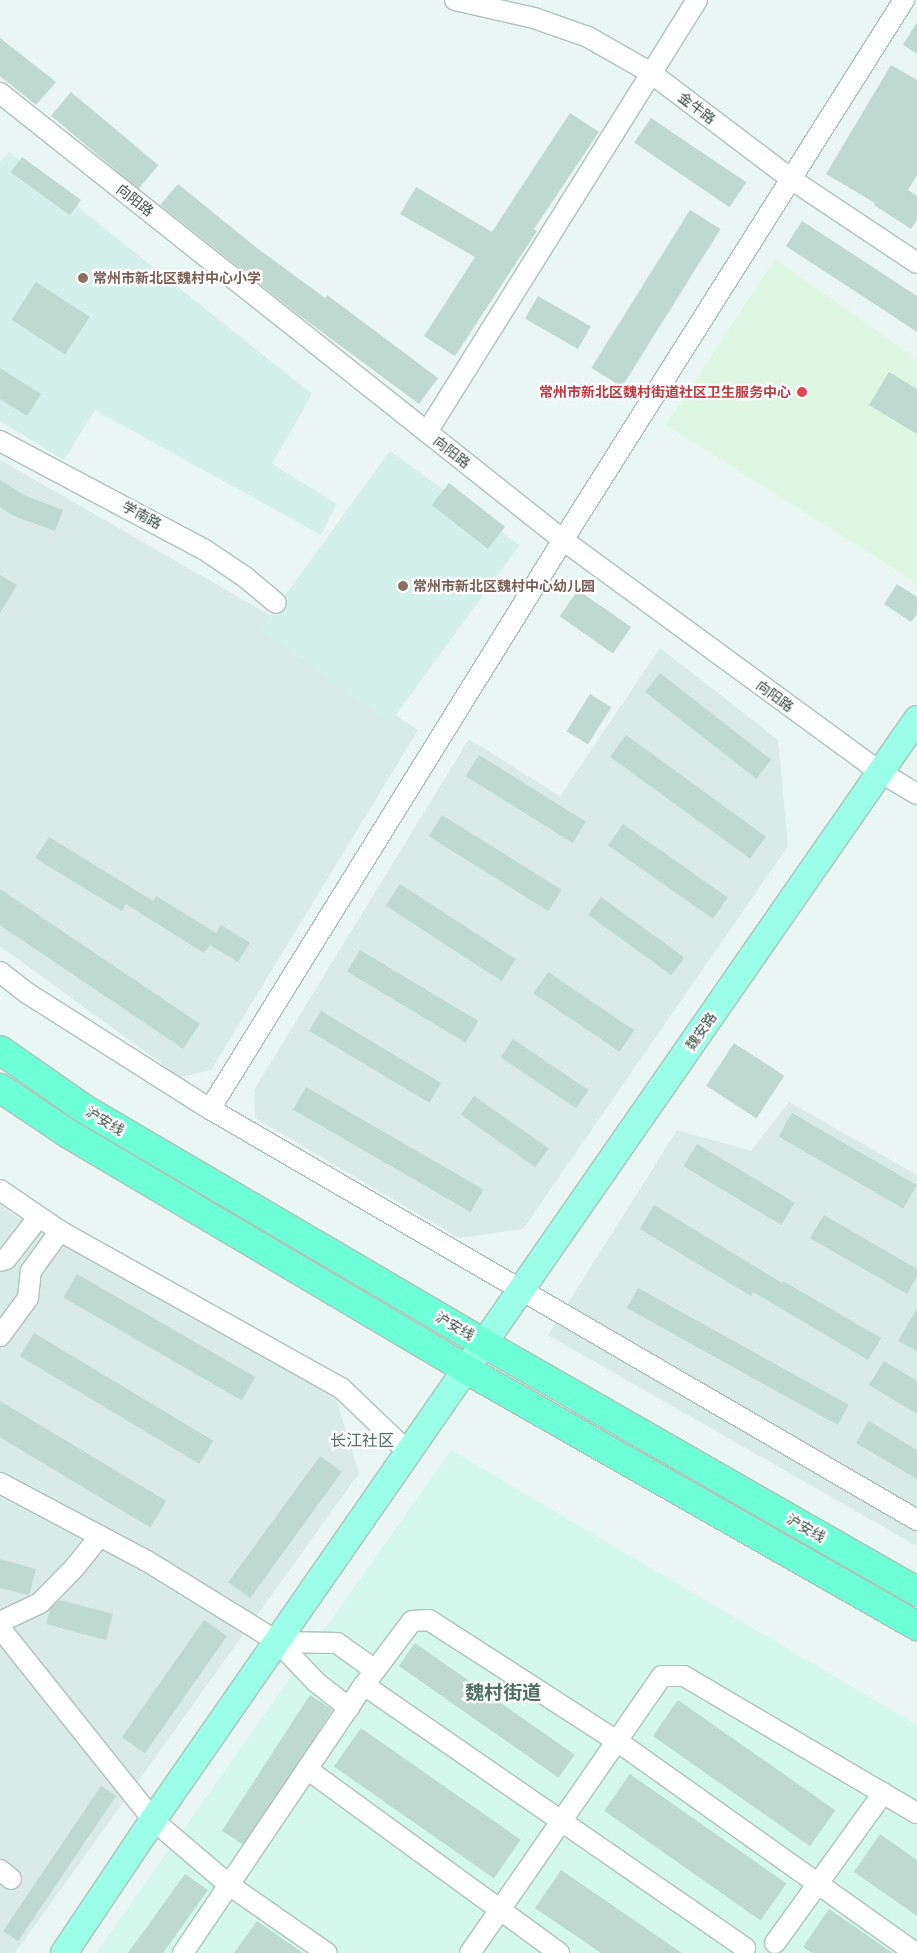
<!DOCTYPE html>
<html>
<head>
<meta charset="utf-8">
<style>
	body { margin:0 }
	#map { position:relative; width:917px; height:1953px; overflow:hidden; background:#eaf6f3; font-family:Montserrat,"Noto Sans SC",sans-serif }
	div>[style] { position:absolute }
	.residential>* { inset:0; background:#d8ebe6 }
	.commercial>* { inset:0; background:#d4f9ec }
	.education>* { inset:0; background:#d3f0ea; transform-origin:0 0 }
	.medical>* { inset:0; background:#ddf7e2 }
	.building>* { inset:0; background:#bed9d0; transform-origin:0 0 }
	.roads { filter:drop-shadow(1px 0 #acc3bc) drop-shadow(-1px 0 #acc3bc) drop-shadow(0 1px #acc3bc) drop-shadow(0 -1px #acc3bc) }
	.minor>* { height:20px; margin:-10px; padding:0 10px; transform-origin:10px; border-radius:10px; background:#fff }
	.major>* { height:26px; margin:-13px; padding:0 13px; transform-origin:13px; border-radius:13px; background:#9bffe8 }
	.highway>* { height:28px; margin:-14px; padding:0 14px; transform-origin:14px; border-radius:14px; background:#6dffd6 }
	.dots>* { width:14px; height:14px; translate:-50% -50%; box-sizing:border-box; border:2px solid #fff; border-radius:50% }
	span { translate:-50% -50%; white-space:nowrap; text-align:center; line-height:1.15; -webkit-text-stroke:4.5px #fff; paint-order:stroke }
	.street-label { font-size:14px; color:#374b45 }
	.education-label { font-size:14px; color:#785e54; font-weight:700 }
	.left { translate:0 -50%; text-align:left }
	.health-label { font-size:14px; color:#be3a42; font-weight:700 }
	.right { translate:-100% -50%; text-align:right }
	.quarter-label { font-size:16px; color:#4d6f64 }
	.district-label { font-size:19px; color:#4d6f64; font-weight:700 }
</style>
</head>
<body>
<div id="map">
	<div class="residential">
		<i style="clip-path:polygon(0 460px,289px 626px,281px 641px,418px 730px,211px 1070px,180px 1077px,0 946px)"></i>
		<i style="clip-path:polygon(660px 648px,778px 740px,788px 846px,523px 1229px,459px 1238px,255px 1118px,254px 1090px,469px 739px,560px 796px)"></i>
		<i style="clip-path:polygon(789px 1102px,917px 1175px,917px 1546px,548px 1335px,677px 1130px,751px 1151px)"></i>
		<i style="clip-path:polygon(0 1204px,13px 1215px,334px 1393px,359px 1473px,15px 1953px,0 1953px)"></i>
	</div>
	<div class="commercial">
		<i style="clip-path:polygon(451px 1450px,917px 1725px,917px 1953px,96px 1953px)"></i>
	</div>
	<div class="education">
		<i style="clip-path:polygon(9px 152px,312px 394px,272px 464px,337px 504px,321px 535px,95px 410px,64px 460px,0 421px,0 162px)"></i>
		<i style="left:390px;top:451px;width:160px;height:220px;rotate:36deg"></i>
	</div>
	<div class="medical">
		<i style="clip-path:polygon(775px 259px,917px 359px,917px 583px,666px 425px)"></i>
	</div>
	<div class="building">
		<i style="clip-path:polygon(917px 22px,917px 54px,903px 45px)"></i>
		<i style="clip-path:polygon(0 38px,56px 82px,36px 105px,0 76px)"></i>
		<i style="clip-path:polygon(891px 65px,917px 80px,917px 175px,908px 190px,917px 196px,917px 220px,911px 229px,874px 205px,875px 203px,826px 174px)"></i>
		<i style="left:71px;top:92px;width:114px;height:31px;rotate:40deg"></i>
		<i style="clip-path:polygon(570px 113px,599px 132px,534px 229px,537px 231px,455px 356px,424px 336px,475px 257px,400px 214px,416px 187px,492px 232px)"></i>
		<i style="left:651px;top:118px;width:115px;height:30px;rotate:34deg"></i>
		<i style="left:22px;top:157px;width:73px;height:19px;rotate:36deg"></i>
		<i style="clip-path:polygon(178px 184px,257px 248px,325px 298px,327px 295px,438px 378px,419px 404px,295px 312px,160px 205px)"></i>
		<i style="left:690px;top:210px;width:36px;height:186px;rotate:32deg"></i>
		<i style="clip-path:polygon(802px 221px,917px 296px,917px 332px,786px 246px)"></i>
		<i style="left:36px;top:282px;width:64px;height:45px;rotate:33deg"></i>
		<i style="left:538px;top:296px;width:61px;height:26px;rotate:30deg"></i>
		<i style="clip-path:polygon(0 368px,41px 394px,27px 416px,0 399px)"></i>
		<i style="clip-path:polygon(889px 372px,917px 389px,917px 434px,869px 405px)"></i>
		<i style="clip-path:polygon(0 480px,26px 496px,63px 510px,55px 531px,14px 516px,0 507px)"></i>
		<i style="left:449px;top:483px;width:71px;height:28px;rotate:38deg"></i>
		<i style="clip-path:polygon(0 575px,17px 585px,0 613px)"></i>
		<i style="clip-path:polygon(897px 584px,917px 597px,917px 614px,911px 622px,884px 604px)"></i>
		<i style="left:578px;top:590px;width:65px;height:32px;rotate:35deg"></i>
		<i style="left:660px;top:673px;width:141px;height:24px;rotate:38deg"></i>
		<i style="left:590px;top:694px;width:25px;height:44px;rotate:32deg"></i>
		<i style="left:626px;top:735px;width:173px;height:27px;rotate:36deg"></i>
		<i style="left:479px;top:755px;width:126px;height:25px;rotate:32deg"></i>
		<i style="left:442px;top:815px;width:141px;height:25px;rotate:32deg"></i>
		<i style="left:623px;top:824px;width:128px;height:26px;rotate:35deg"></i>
		<i style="clip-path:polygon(49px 837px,153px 901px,156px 896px,216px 933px,221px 925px,250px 943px,238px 962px,210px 945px,204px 953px,126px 904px,122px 911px,35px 858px)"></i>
		<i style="left:400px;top:884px;width:138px;height:26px;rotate:33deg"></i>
		<i style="left:0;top:889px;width:241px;height:30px;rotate:34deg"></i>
		<i style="left:601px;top:897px;width:103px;height:22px;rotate:36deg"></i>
		<i style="left:360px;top:950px;width:138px;height:25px;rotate:31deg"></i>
		<i style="left:548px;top:972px;width:104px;height:26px;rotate:34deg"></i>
		<i style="left:321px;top:1011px;width:140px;height:23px;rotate:31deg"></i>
		<i style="left:513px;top:1039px;width:91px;height:22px;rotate:34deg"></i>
		<i style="left:734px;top:1043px;width:60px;height:51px;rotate:33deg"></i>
		<i style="left:306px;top:1087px;width:205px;height:26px;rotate:30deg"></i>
		<i style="left:474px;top:1096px;width:91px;height:23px;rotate:35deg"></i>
		<i style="left:792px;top:1113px;width:144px;height:27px;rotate:30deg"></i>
		<i style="left:697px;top:1144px;width:114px;height:26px;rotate:31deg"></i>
		<i style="clip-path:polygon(654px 1205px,782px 1283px,783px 1281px,881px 1338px,868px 1360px,753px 1292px,751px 1296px,640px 1229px)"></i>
		<i style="clip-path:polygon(824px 1215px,917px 1269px,917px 1276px,907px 1294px,810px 1238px)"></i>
		<i style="left:77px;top:1274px;width:206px;height:27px;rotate:30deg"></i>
		<i style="left:638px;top:1288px;width:241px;height:23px;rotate:29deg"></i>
		<i style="clip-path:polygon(917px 1308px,917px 1351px,898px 1341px)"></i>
		<i style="left:34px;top:1333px;width:209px;height:27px;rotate:31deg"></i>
		<i style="clip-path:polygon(884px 1361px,917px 1381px,917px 1414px,869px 1385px)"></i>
		<i style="left:0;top:1401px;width:194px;height:31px;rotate:31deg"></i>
		<i style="clip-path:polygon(869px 1421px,917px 1450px,917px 1479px,856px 1443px)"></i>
		<i style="left:320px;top:1456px;width:27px;height:156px;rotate:36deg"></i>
		<i style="clip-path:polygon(0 1559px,36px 1569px,29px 1595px,0 1588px)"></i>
		<i style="clip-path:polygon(60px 1600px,113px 1614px,106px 1640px,46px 1624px,50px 1609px)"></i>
		<i style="left:204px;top:1620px;width:28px;height:143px;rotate:35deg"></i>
		<i style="left:415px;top:1643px;width:195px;height:28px;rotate:35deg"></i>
		<i style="left:310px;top:1695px;width:27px;height:162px;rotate:33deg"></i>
		<i style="left:678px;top:1700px;width:192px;height:44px;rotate:35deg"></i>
		<i style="left:361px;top:1728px;width:195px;height:47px;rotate:35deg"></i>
		<i style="left:630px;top:1774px;width:191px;height:45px;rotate:35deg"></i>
		<i style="left:101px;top:1786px;width:18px;height:175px;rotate:34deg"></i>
		<i style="clip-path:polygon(880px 1834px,917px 1860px,917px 1916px,854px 1872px)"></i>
		<i style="clip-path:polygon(561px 1870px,682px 1953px,601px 1953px,535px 1908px)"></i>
		<i style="clip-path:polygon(185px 1874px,208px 1890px,163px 1953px,128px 1953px)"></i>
		<i style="clip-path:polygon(829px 1909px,893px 1953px,812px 1953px,803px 1947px)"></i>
		<i style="clip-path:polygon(257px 1921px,303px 1953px,234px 1953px)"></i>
	</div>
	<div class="roads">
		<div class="minor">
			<i style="left:455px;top:0;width:81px;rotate:12.8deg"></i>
			<i style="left:534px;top:18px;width:57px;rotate:19.4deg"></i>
			<i style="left:588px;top:37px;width:73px;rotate:29.7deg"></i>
			<i style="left:651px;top:73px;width:176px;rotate:37.1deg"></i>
			<i style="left:791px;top:179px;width:151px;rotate:33.7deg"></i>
			<i style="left:0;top:93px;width:719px;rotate:38.45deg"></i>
			<i style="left:563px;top:540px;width:393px;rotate:36.2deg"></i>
			<i style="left:880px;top:772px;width:43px;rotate:30.7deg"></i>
			<i style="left:427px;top:432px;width:509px;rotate:-57.99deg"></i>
			<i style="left:0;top:441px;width:232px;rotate:28deg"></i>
			<i style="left:205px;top:550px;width:48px;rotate:34deg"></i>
			<i style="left:245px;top:577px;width:40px;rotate:40deg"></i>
			<i style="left:0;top:972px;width:34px;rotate:38deg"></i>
			<i style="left:27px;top:993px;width:217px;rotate:32.4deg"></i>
			<i style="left:210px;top:1109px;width:818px;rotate:30.17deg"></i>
			<i style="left:210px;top:1109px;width:670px;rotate:-58.19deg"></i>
			<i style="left:563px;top:540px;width:639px;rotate:-57.73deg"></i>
			<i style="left:0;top:1190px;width:73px;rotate:34.3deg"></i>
			<i style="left:60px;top:1231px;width:322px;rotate:29.2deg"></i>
			<i style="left:341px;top:1388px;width:94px;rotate:43.7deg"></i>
			<i style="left:0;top:1261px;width:6px;rotate:-18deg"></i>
			<i style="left:6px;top:1259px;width:52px;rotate:-52deg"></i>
			<i style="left:0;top:1336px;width:47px;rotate:-53.6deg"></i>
			<i style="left:28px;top:1298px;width:27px;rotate:-84deg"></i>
			<i style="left:31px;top:1271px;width:49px;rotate:-54.1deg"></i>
			<i style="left:0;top:1483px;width:166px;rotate:28deg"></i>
			<i style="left:147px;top:1561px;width:154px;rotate:31.7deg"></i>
			<i style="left:278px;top:1642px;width:55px;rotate:46.5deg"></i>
			<i style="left:316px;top:1682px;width:42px;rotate:38.2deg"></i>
			<i style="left:0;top:1622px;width:44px;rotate:-25.4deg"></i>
			<i style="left:40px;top:1603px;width:50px;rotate:-45.8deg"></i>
			<i style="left:75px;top:1567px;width:40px;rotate:-51deg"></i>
			<i style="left:0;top:1628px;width:246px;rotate:51.4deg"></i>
			<i style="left:153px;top:1820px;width:100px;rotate:40.5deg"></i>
			<i style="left:229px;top:1885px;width:119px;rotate:34.8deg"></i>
			<i style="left:278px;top:1642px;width:59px;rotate:1deg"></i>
			<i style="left:337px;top:1643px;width:47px;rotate:35.4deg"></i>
			<i style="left:364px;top:1685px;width:463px;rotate:34.6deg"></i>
			<i style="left:307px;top:1769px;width:312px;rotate:36.1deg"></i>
			<i style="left:0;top:1870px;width:14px;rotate:39deg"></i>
			<i style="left:775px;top:1943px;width:185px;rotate:-54.2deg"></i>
			<i style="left:183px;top:1953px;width:323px;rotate:-56deg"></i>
			<i style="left:364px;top:1685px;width:80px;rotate:-53.1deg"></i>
			<i style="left:412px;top:1621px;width:17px;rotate:-3deg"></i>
			<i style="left:429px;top:1620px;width:224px;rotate:32.8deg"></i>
			<i style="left:617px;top:1741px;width:366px;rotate:35.4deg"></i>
			<i style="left:470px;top:1953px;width:337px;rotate:-55.3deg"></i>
			<i style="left:662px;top:1676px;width:22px"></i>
			<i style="left:684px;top:1676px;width:270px;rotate:30.5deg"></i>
		</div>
		<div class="major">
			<i style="left:64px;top:1953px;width:160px;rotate:-56.2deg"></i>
			<i style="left:153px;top:1820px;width:1340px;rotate:-55.24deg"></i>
		</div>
		<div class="highway">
			<i style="left:0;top:1050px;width:101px;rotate:34.9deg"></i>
			<i style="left:83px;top:1108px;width:466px;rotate:30.4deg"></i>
			<i style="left:485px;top:1344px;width:498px;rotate:29.8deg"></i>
			<i style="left:0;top:1088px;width:81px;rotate:33.9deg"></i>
			<i style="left:67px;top:1133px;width:465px;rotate:30.6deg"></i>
			<i style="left:467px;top:1370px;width:518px;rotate:29.64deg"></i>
		</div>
	</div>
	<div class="dots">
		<i style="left:83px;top:278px;background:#8d6e63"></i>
		<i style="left:802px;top:392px;background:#e0444e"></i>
		<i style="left:403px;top:586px;background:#8d6e63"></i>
	</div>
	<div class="street-label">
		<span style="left:697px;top:108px;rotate:37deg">金牛路</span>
		<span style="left:135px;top:200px;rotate:38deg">向阳路</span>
		<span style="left:452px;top:452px;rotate:38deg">向阳路</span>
		<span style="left:142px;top:515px;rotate:28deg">学南路</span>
		<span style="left:775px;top:696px;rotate:36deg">向阳路</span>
		<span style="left:701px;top:1031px;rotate:-55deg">魏安路</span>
		<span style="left:105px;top:1121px;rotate:31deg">沪安线</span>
		<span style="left:455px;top:1326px;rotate:30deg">沪安线</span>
		<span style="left:806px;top:1528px;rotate:30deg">沪安线</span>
	</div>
	<div class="education-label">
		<span class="left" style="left:93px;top:278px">常州市新北区魏村中心小学</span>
		<span class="left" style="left:413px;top:586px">常州市新北区魏村中心幼儿园</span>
	</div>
	<div class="health-label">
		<span class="right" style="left:791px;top:392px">常州市新北区魏村街道社区卫生服务中心</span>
	</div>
	<div class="quarter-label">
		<span style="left:362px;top:1441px">长江社区</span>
	</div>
	<div class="district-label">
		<span style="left:503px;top:1693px">魏村街道</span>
	</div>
</div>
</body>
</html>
